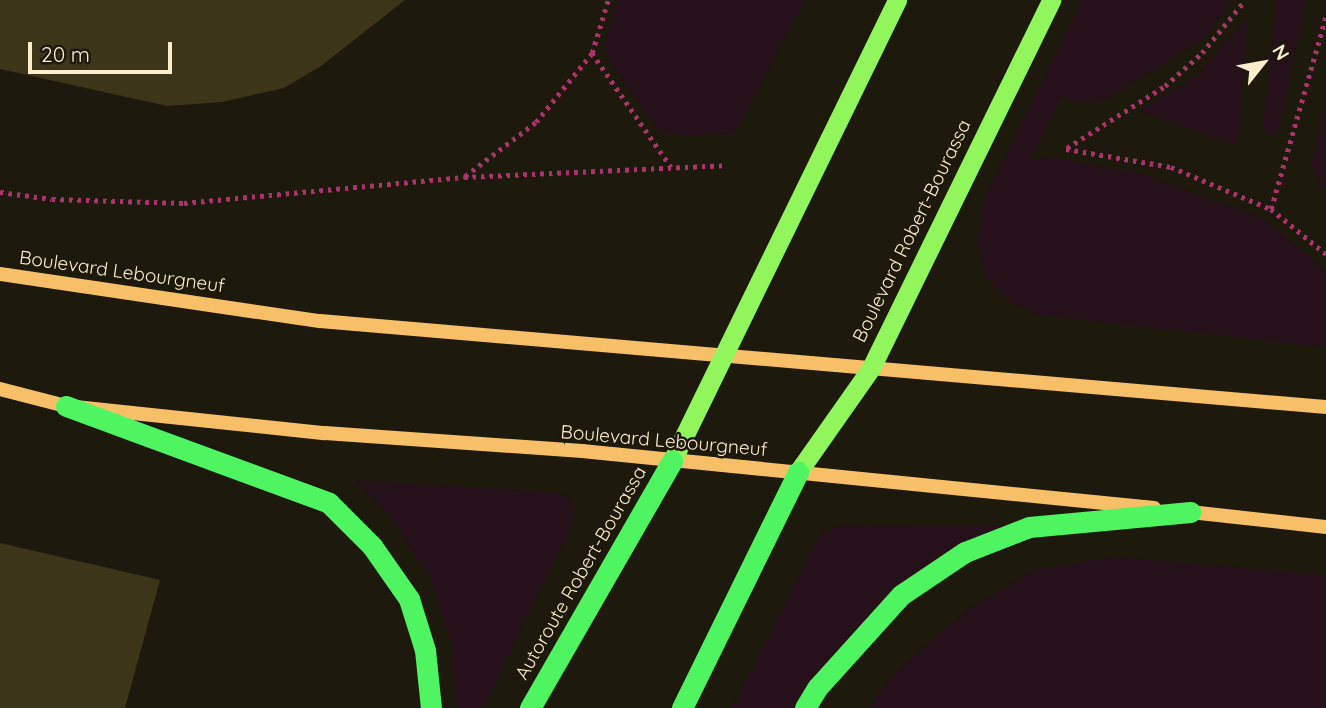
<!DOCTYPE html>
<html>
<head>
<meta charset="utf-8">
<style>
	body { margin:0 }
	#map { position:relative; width:1326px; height:708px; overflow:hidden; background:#1d190d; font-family:Quicksand,sans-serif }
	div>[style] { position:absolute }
	.green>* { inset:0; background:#26101a }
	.building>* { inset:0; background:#3d351a }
	.path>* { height:4.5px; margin-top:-2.25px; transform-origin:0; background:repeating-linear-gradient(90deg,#a8346b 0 3.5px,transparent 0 8.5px) }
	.secondary>* { height:14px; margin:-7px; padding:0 7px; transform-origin:7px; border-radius:7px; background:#f6bf68 }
	.trunk>* { height:19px; margin:-9.5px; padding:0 9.5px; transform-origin:9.5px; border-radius:9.5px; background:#91f55c }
	.motorway>* { height:21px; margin:-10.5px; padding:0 10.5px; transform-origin:10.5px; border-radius:10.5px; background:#4ef560 }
	span { translate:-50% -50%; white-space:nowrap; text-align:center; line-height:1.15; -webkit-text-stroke:5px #1d190d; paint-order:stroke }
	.street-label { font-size:19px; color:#fcedcc }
	.north { position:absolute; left:1228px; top:28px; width:70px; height:70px; -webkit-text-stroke:5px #1d190d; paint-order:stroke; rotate:59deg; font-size:19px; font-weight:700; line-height:28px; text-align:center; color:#fcedcc }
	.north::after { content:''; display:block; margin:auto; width:24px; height:32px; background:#fcedcc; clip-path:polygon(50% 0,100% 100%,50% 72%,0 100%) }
	.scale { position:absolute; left:28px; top:42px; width:144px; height:32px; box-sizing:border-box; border:4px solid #fcedcc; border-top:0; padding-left:9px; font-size:21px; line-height:24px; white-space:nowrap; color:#fcedcc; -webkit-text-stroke:5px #1d190d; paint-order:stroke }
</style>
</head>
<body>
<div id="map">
	<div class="green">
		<i style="clip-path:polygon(617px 0,805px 0,735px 133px,687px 136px,659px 131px,611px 64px,604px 46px)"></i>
		<i style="clip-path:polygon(1082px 0,1232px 0,1205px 38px,1105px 100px,1079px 103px,1061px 97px,1029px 161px,1050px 157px,1141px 174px,1266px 220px,1326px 271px,1326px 347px,1039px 315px,1010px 302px,987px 279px,977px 243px,984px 201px)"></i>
		<i style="clip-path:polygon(1277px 0,1306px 0,1277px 136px,1262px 131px)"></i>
		<i style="clip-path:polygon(1247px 18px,1239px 137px,1234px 144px,1139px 111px,1197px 75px)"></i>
		<i style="clip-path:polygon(1326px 104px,1326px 191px,1310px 166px)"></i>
		<i style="clip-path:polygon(356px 480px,561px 493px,575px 505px,572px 525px,483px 708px,457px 708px,451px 643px,431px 578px,385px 510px)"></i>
		<i style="clip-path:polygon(1017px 525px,959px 551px,797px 708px,731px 708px,821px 533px,839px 526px)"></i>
		<i style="clip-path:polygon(1115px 557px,1326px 575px,1326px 708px,869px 708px,892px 676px,969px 608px,1037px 569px)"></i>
	</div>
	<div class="building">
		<i style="clip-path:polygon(0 0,405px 0,321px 66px,284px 88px,222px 102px,167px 106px,0 69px)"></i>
		<i style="clip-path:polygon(0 543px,160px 580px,125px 708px,0 708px)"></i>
	</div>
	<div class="path">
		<i style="left:592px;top:53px;width:139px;rotate:55.3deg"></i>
		<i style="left:1067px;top:148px;width:116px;rotate:-32.3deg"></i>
		<i style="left:1165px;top:86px;width:50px;rotate:-41.7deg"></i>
		<i style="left:1202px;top:53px;width:68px;rotate:-50.9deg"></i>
		<i style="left:1066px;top:149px;width:107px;rotate:9.7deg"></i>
		<i style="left:1171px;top:167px;width:108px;rotate:22.8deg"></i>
		<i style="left:1271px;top:209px;width:71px;rotate:39.3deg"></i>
		<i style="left:465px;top:176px;width:89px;rotate:-37.3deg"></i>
		<i style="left:536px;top:122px;width:89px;rotate:-50.9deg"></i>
		<i style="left:592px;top:53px;width:55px;rotate:-73.2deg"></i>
		<i style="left:0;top:192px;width:52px;rotate:7.7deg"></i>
		<i style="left:52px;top:199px;width:132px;rotate:1.7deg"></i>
		<i style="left:184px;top:203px;width:281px;rotate:-5.3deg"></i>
		<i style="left:464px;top:177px;width:261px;rotate:-2.6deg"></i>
		<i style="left:1271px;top:209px;width:201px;rotate:-74.1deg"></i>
	</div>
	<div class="secondary">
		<i style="left:0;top:274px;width:323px;rotate:8.4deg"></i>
		<i style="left:320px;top:321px;width:1010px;rotate:4.89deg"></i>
		<i style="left:0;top:389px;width:68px;rotate:14.4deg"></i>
		<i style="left:66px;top:406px;width:260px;rotate:6deg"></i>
		<i style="left:325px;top:433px;width:258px;rotate:4deg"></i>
		<i style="left:582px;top:451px;width:575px;rotate:5.69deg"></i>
		<i style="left:1181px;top:511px;width:146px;rotate:6.3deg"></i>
	</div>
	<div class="trunk">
		<i style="left:672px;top:461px;width:513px;rotate:-63.98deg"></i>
		<i style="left:798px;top:472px;width:127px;rotate:-54.9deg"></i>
		<i style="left:871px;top:368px;width:410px;rotate:-63.9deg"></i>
	</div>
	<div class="motorway">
		<i style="left:66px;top:406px;width:280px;rotate:20.2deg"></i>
		<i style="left:329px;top:503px;width:61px;rotate:45deg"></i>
		<i style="left:372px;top:546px;width:65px;rotate:55.1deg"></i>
		<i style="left:409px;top:599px;width:53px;rotate:72.6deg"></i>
		<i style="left:425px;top:650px;width:58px;rotate:84.1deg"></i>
		<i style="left:530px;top:708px;width:285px;rotate:-60.1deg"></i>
		<i style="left:682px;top:708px;width:263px;rotate:-63.8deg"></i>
		<i style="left:805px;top:708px;width:23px;rotate:-59deg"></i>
		<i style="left:817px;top:688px;width:125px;rotate:-47.9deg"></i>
		<i style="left:901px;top:595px;width:77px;rotate:-33.9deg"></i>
		<i style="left:965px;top:552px;width:69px;rotate:-21.3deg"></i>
		<i style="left:1029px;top:527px;width:162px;rotate:-5.3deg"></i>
	</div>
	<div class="street-label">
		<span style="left:912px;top:231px;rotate:-64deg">Boulevard Robert-Bourassa</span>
		<span style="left:122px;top:272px;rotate:8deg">Boulevard Lebourgneuf</span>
		<span style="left:664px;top:441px;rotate:5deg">Boulevard Lebourgneuf</span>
		<span style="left:581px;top:573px;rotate:-60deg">Autoroute Robert-Bourassa</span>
	</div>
	<div class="north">N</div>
	<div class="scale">20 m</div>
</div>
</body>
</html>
